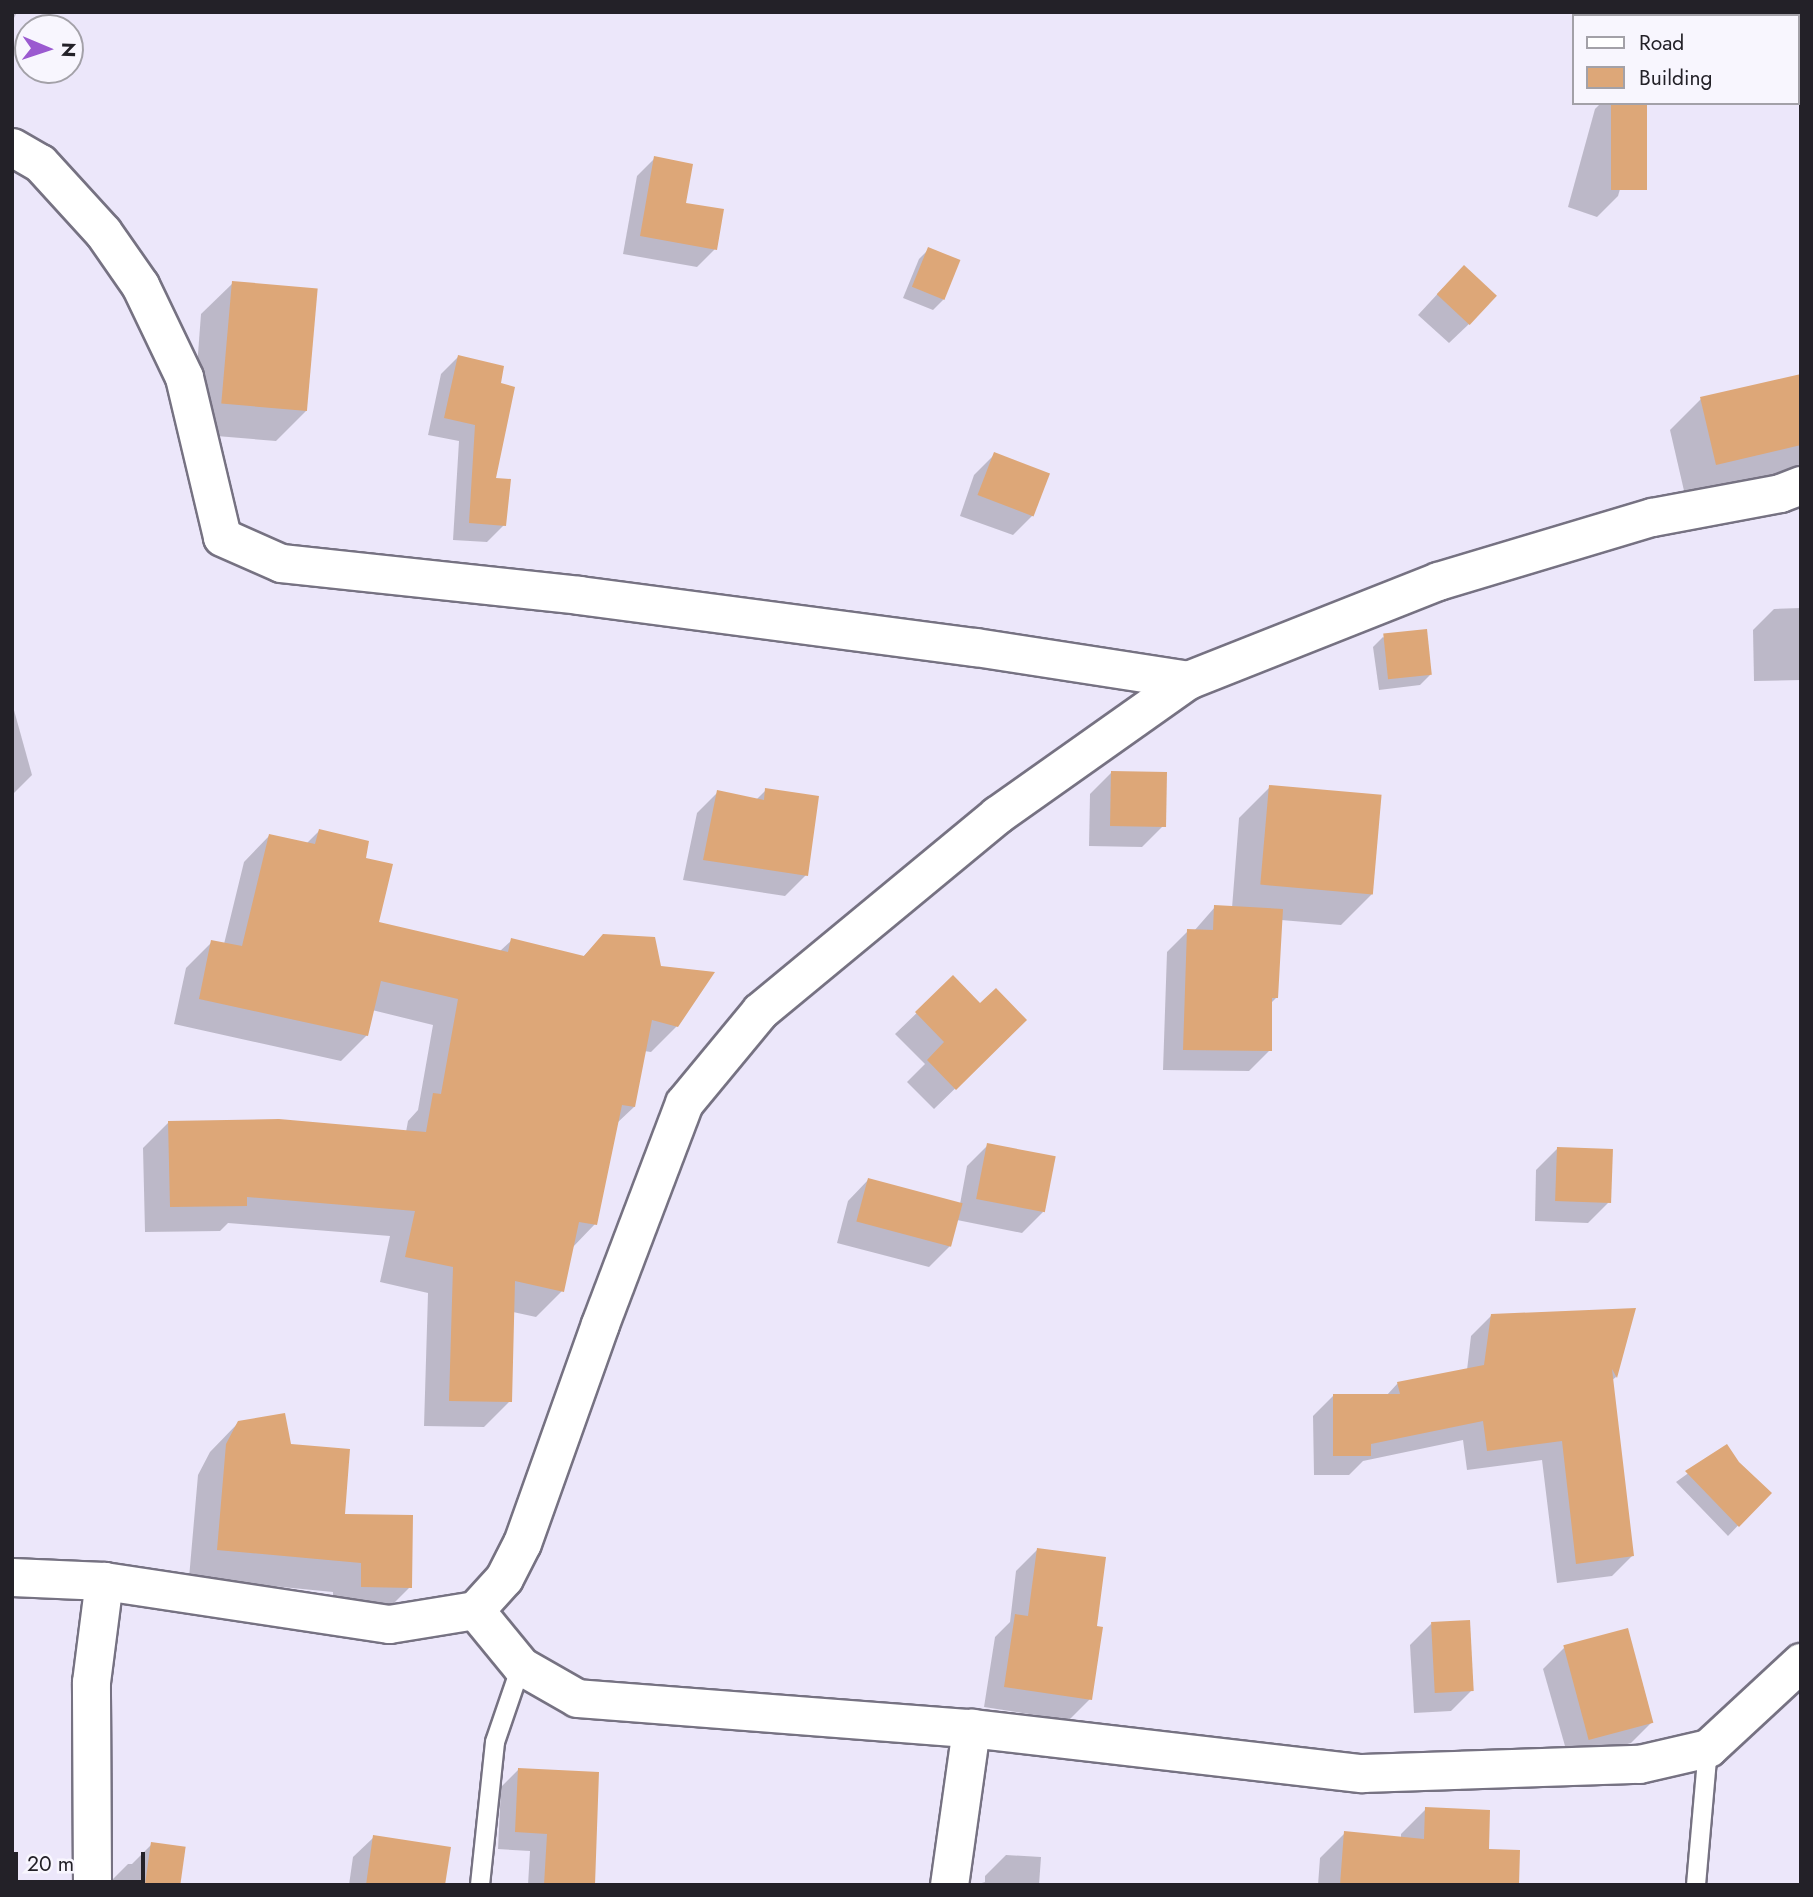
<!DOCTYPE html>
<html>
<head>
<meta charset="utf-8">
<style>
	body { margin:0 }
	#map { position:relative; width:1813px; height:1897px; overflow:hidden; background:#ece7fa; font-family:Jost,sans-serif }
	div>[style] { position:absolute }
	.shadow>* { inset:0; background:#0003 }
	.building>* { inset:0; background:#dda778; transform-origin:0 0 }
	.roads { filter:drop-shadow(2px 0 #767282) drop-shadow(-2px 0 #767282) drop-shadow(0 2px #767282) drop-shadow(0 -2px #767282) }
	.service>* { height:18px; margin:-9px; padding:0 9px; transform-origin:9px; border-radius:9px; background:#fff }
	.minor>* { height:37px; margin:-18.5px; padding:0 18.5px; transform-origin:18.5px; border-radius:18.5px; background:#fff }
	span { translate:-50% -50%; white-space:nowrap; text-align:center; line-height:1.15; -webkit-text-stroke:6px #f8f6fe; paint-order:stroke }
	.frame { position:absolute; inset:0; border:14px solid #232128; pointer-events:none }
	.legend { position:absolute; left:1572px; top:14px; width:228px; height:91px; box-sizing:border-box; background:#f8f6fe; border:2px solid #a3a1a8; margin:0; padding:9px 12px; list-style:none; font-size:21px; color:#232128 }
	.legend li { display:flex; align-items:center; gap:14px; height:35px }
	.legend b { width:35px; border:2px solid #a3a1a8 }
	.north { position:absolute; left:14px; top:14px; width:70px; height:70px; box-sizing:border-box; background:#f8f6fe; border:2px solid #a3a1a8; border-radius:50%; rotate:92deg; font-size:19px; font-weight:700; line-height:28px; text-align:center; color:#232128 }
	.north::after { content:''; display:block; margin:auto; width:24px; height:32px; background:#9b5ad0; clip-path:polygon(50% 0,100% 100%,50% 72%,0 100%) }
	.scale { position:absolute; left:14px; top:1852px; width:131px; height:32px; box-sizing:border-box; border:4px solid #232128; border-top:0; padding-left:9px; font-size:21px; line-height:24px; white-space:nowrap; color:#232128; -webkit-text-stroke:5px #f8f6fe; paint-order:stroke }
</style>
</head>
<body>
<div id="map">
	<div class="shadow">
		<i style="clip-path:polygon(12px 12px,17px 12px,12px 22px)"></i>
		<i style="clip-path:polygon(1601px 103px,1645px 103px,1618px 196px,1597px 217px,1568px 207px,1595px 109px)"></i>
		<i style="clip-path:polygon(655px 158px,715px 249px,697px 267px,623px 254px,637px 176px)"></i>
		<i style="clip-path:polygon(929px 249px,943px 300px,933px 310px,903px 298px,919px 259px)"></i>
		<i style="clip-path:polygon(233px 283px,307px 410px,276px 441px,192px 434px,201px 314px)"></i>
		<i style="clip-path:polygon(1443px 288px,1470px 323px,1449px 343px,1418px 315px)"></i>
		<i style="clip-path:polygon(458px 357px,504px 525px,487px 542px,453px 540px,459px 441px,428px 435px,441px 374px)"></i>
		<i style="clip-path:polygon(1801px 376px,1801px 468px,1685px 495px,1670px 430px,1701px 399px)"></i>
		<i style="clip-path:polygon(995px 454px,1034px 514px,1013px 535px,960px 516px,974px 475px)"></i>
		<i style="clip-path:polygon(1801px 608px,1801px 680px,1754px 681px,1753px 630px,1774px 609px)"></i>
		<i style="clip-path:polygon(1383px 637px,1430px 675px,1420px 685px,1379px 690px,1373px 647px)"></i>
		<i style="clip-path:polygon(12px 703px,32px 775px,12px 795px)"></i>
		<i style="clip-path:polygon(1111px 773px,1163px 826px,1142px 847px,1089px 846px,1090px 794px)"></i>
		<i style="clip-path:polygon(1270px 787px,1372px 894px,1341px 925px,1281px 920px,1276px 998px,1271px 1003px,1270px 1050px,1249px 1071px,1163px 1070px,1167px 952px,1188px 931px,1194px 931px,1215px 907px,1232px 908px,1239px 818px)"></i>
		<i style="clip-path:polygon(766px 790px,806px 875px,785px 896px,683px 880px,697px 813px,718px 792px,756px 800px)"></i>
		<i style="clip-path:polygon(319px 831px,364px 860px,377px 923px,499px 952px,512px 940px,582px 958px,603px 936px,677px 1026px,651px 1052px,644px 1051px,634px 1107px,616px 1124px,595px 1224px,572px 1248px,562px 1291px,536px 1317px,513px 1312px,510px 1401px,484px 1427px,424px 1426px,428px 1293px,380px 1282px,390px 1236px,228px 1223px,220px 1231px,145px 1232px,143px 1148px,169px 1122px,406px 1132px,408px 1121px,418px 1110px,433px 1025px,372px 1010px,367px 1035px,341px 1061px,174px 1024px,186px 968px,212px 942px,224px 944px,244px 862px,269px 836px,306px 844px)"></i>
		<i style="clip-path:polygon(953px 978px,980px 1006px,1004px 1041px,934px 1109px,907px 1082px,925px 1064px,895px 1034px)"></i>
		<i style="clip-path:polygon(988px 1145px,1043px 1212px,1022px 1233px,957px 1220px,950px 1246px,929px 1267px,837px 1243px,848px 1201px,868px 1180px,960px 1204px,967px 1166px)"></i>
		<i style="clip-path:polygon(1557px 1149px,1609px 1202px,1588px 1223px,1535px 1221px,1536px 1170px)"></i>
		<i style="clip-path:polygon(1633px 1310px,1616px 1377px,1611px 1381px,1633px 1555px,1612px 1576px,1557px 1583px,1542px 1460px,1467px 1470px,1463px 1440px,1363px 1461px,1349px 1475px,1314px 1475px,1313px 1416px,1333px 1396px,1386px 1396px,1398px 1383px,1467px 1370px,1471px 1336px,1491px 1316px)"></i>
		<i style="clip-path:polygon(239px 1422px,289px 1445px,343px 1516px,410px 1587px,381px 1616px,333px 1615px,333px 1592px,189px 1578px,198px 1475px,210px 1452px)"></i>
		<i style="clip-path:polygon(1726px 1446px,1737px 1464px,1769px 1493px,1728px 1536px,1676px 1482px)"></i>
		<i style="clip-path:polygon(1037px 1550px,1095px 1628px,1090px 1699px,1069px 1720px,984px 1707px,995px 1637px,1010px 1622px,1016px 1571px)"></i>
		<i style="clip-path:polygon(1431px 1624px,1472px 1690px,1451px 1711px,1414px 1713px,1410px 1645px)"></i>
		<i style="clip-path:polygon(1564px 1648px,1652px 1722px,1631px 1743px,1569px 1760px,1543px 1669px)"></i>
		<i style="clip-path:polygon(519px 1769px,597px 1774px,593px 1885px,528px 1885px,530px 1851px,498px 1849px,501px 1787px)"></i>
		<i style="clip-path:polygon(1426px 1809px,1487px 1851px,1518px 1885px,1318px 1885px,1320px 1858px,1345px 1833px,1401px 1838px,1401px 1834px)"></i>
		<i style="clip-path:polygon(374px 1837px,444px 1885px,349px 1885px,353px 1857px)"></i>
		<i style="clip-path:polygon(152px 1844px,180px 1885px,107px 1885px,128px 1864px,132px 1864px)"></i>
		<i style="clip-path:polygon(1006px 1855px,1041px 1857px,1039px 1885px,975px 1885px,985px 1882px,985px 1876px)"></i>
	</div>
	<div class="building">
		<i style="left:1611px;top:103px;width:36px;height:87px"></i>
		<i style="clip-path:polygon(654px 156px,693px 164px,686px 203px,724px 209px,717px 250px,640px 236px)"></i>
		<i style="left:928px;top:247px;width:35px;height:43px;rotate:22deg"></i>
		<i style="left:1464px;top:265px;width:45px;height:40px;rotate:43deg"></i>
		<i style="left:232px;top:281px;width:86px;height:123px;rotate:5deg"></i>
		<i style="clip-path:polygon(458px 355px,504px 366px,501px 383px,515px 387px,496px 478px,511px 479px,506px 526px,469px 523px,475px 425px,444px 418px)"></i>
		<i style="clip-path:polygon(1801px 374px,1801px 445px,1716px 465px,1700px 397px)"></i>
		<i style="left:994px;top:452px;width:60px;height:46px;rotate:21deg"></i>
		<i style="left:1427px;top:629px;width:46px;height:44px;rotate:84deg"></i>
		<i style="left:1111px;top:771px;width:56px;height:55px;rotate:1deg"></i>
		<i style="left:1269px;top:785px;width:113px;height:100px;rotate:5deg"></i>
		<i style="clip-path:polygon(765px 788px,819px 796px,808px 876px,703px 860px,717px 790px,764px 800px)"></i>
		<i style="clip-path:polygon(319px 829px,369px 841px,366px 858px,393px 864px,379px 922px,508px 952px,511px 938px,584px 956px,603px 934px,655px 937px,661px 966px,715px 972px,678px 1027px,652px 1020px,635px 1107px,622px 1105px,597px 1225px,579px 1222px,564px 1292px,515px 1281px,512px 1402px,449px 1401px,453px 1267px,405px 1257px,415px 1211px,247px 1197px,247px 1206px,170px 1207px,168px 1121px,279px 1119px,426px 1132px,433px 1093px,441px 1094px,458px 999px,381px 981px,368px 1036px,199px 999px,211px 940px,242px 946px,269px 834px,315px 844px)"></i>
		<i style="clip-path:polygon(1214px 905px,1283px 909px,1278px 998px,1272px 998px,1272px 1051px,1183px 1050px,1187px 929px,1213px 930px)"></i>
		<i style="clip-path:polygon(953px 975px,980px 1003px,996px 988px,1027px 1020px,956px 1090px,927px 1060px,944px 1042px,915px 1012px)"></i>
		<i style="left:987px;top:1143px;width:70px;height:57px;rotate:11deg"></i>
		<i style="left:1557px;top:1147px;width:56px;height:54px;rotate:2deg"></i>
		<i style="left:868px;top:1178px;width:98px;height:45px;rotate:15deg"></i>
		<i style="clip-path:polygon(1636px 1308px,1617px 1378px,1612px 1369px,1634px 1556px,1576px 1564px,1562px 1441px,1487px 1451px,1483px 1421px,1371px 1444px,1371px 1456px,1333px 1456px,1333px 1394px,1400px 1394px,1397px 1382px,1484px 1365px,1491px 1314px)"></i>
		<i style="clip-path:polygon(285px 1413px,291px 1444px,350px 1449px,345px 1514px,413px 1515px,412px 1588px,361px 1587px,361px 1563px,217px 1550px,226px 1444px,238px 1421px)"></i>
		<i style="clip-path:polygon(1727px 1444px,1739px 1462px,1772px 1493px,1739px 1527px,1685px 1471px)"></i>
		<i style="clip-path:polygon(1037px 1548px,1106px 1557px,1097px 1626px,1103px 1627px,1092px 1700px,1004px 1687px,1015px 1614px,1028px 1616px)"></i>
		<i style="left:1470px;top:1620px;width:71px;height:39px;rotate:87deg"></i>
		<i style="left:1628px;top:1628px;width:98px;height:67px;rotate:75deg"></i>
		<i style="clip-path:polygon(518px 1768px,599px 1772px,595px 1885px,544px 1885px,547px 1834px,515px 1832px)"></i>
		<i style="clip-path:polygon(1425px 1807px,1490px 1810px,1489px 1849px,1520px 1850px,1519px 1885px,1340px 1885px,1344px 1831px,1424px 1839px)"></i>
		<i style="clip-path:polygon(373px 1835px,451px 1847px,445px 1885px,366px 1885px)"></i>
		<i style="left:151px;top:1842px;width:35px;height:43px;rotate:8deg"></i>
	</div>
	<div class="roads">
		<div class="service">
			<i style="left:480px;top:1885px;width:144px;rotate:-84deg"></i>
			<i style="left:495px;top:1742px;width:80px;rotate:-71.1deg"></i>
			<i style="left:1696px;top:1885px;width:138px;rotate:-85deg"></i>
		</div>
		<div class="minor">
			<i style="left:12px;top:147px;width:32px;rotate:30deg"></i>
			<i style="left:40px;top:163px;width:93px;rotate:47.6deg"></i>
			<i style="left:103px;top:232px;width:65px;rotate:55.1deg"></i>
			<i style="left:140px;top:285px;width:102px;rotate:64.4deg"></i>
			<i style="left:184px;top:377px;width:164px;rotate:76.6deg"></i>
			<i style="left:222px;top:537px;width:64px;rotate:23.8deg"></i>
			<i style="left:281px;top:563px;width:300px;rotate:6.1deg"></i>
			<i style="left:579px;top:595px;width:400px;rotate:7.5deg"></i>
			<i style="left:976px;top:647px;width:215px;rotate:8.8deg"></i>
			<i style="left:12px;top:1577px;width:92px;rotate:2.5deg"></i>
			<i style="left:104px;top:1581px;width:288px;rotate:8.6deg"></i>
			<i style="left:389px;top:1624px;width:87px;rotate:-9.2deg"></i>
			<i style="left:475px;top:1610px;width:43px;rotate:-47.8deg"></i>
			<i style="left:504px;top:1578px;width:39px;rotate:-63deg"></i>
			<i style="left:522px;top:1543px;width:232px;rotate:-70.4deg"></i>
			<i style="left:600px;top:1324px;width:236px;rotate:-69.2deg"></i>
			<i style="left:684px;top:1103px;width:119px;rotate:-50.4deg"></i>
			<i style="left:760px;top:1011px;width:308px;rotate:-39.6deg"></i>
			<i style="left:997px;top:815px;width:234px;rotate:-35.3deg"></i>
			<i style="left:1188px;top:680px;width:269px;rotate:-21.6deg"></i>
			<i style="left:1438px;top:581px;width:223px;rotate:-16.7deg"></i>
			<i style="left:1652px;top:517px;width:130px;rotate:-10.6deg"></i>
			<i style="left:1780px;top:493px;width:22px;rotate:-21deg"></i>
			<i style="left:475px;top:1610px;width:72px;rotate:50.6deg"></i>
			<i style="left:521px;top:1666px;width:64px;rotate:29.7deg"></i>
			<i style="left:577px;top:1698px;width:395px;rotate:4.4deg"></i>
			<i style="left:971px;top:1728px;width:394px;rotate:6.6deg"></i>
			<i style="left:1362px;top:1773px;width:277px;rotate:-1.9deg"></i>
			<i style="left:1639px;top:1764px;width:71px;rotate:-13.1deg"></i>
			<i style="left:1708px;top:1748px;width:127px;rotate:-42.8deg"></i>
			<i style="left:92px;top:1885px;width:203px;rotate:-90.3deg"></i>
			<i style="left:91px;top:1682px;width:102px;rotate:-82.7deg"></i>
			<i style="left:949px;top:1885px;width:159px;rotate:-82deg"></i>
		</div>
	</div>
	<div class="frame"></div>
	<ul class="legend">
	<li><b style="height:9px;background:#fff"></b>Road</li>
	<li><b style="height:19px;background:#dda778"></b>Building</li>
	</ul>
	<div class="north">N</div>
	<div class="scale">20 m</div>
</div>
</body>
</html>
